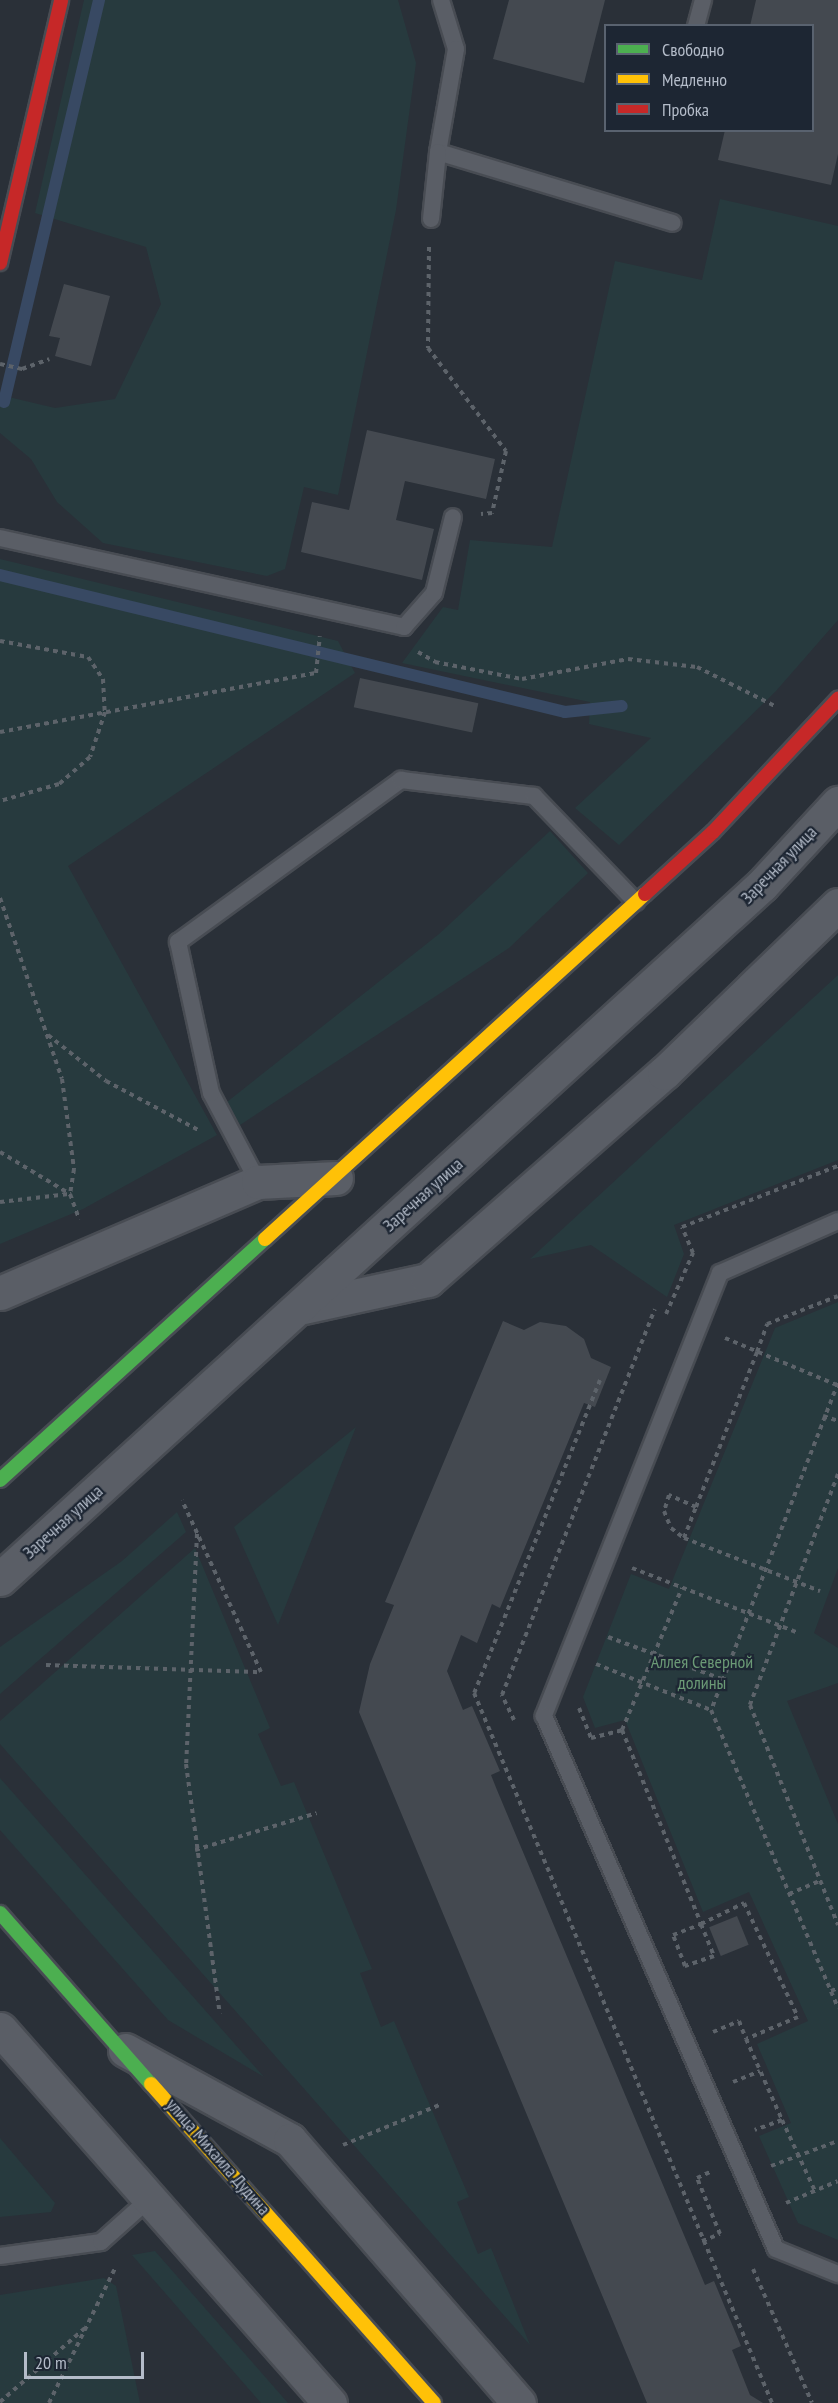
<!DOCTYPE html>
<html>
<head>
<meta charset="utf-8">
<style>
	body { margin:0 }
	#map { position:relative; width:838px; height:2403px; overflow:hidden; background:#2a3038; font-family:"PT Sans Narrow",sans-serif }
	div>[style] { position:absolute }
	.green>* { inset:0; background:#273a3e }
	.stream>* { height:12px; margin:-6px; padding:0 6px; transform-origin:6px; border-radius:6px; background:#384963 }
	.building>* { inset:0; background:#444950; transform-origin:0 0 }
	.path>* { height:4px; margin-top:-2px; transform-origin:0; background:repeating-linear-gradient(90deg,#5d636a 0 4.5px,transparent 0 9px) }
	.roads { filter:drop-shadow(2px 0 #484c53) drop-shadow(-2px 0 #484c53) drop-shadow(0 2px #484c53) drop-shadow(0 -2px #484c53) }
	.lane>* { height:16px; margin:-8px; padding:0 8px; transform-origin:8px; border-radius:8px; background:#5a5e66 }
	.street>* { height:33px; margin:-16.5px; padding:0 16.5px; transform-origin:16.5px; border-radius:16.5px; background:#5a5e66 }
	.fast>* { height:14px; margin:-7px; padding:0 7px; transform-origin:7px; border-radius:7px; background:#4caf50 }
	.slow>* { height:14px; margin:-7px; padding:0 7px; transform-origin:7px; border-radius:7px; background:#ffc107 }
	.jam>* { height:14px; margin:-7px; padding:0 7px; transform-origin:7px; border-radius:7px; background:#c62828 }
	span { translate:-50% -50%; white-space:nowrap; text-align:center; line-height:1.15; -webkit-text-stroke:4.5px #1d2633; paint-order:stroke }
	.street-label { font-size:18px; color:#b4bcc9 }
	.park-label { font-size:18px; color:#6b9a76 }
	.legend { position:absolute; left:604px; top:24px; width:210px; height:108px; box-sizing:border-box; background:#1d2633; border:2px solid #59626f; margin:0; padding:8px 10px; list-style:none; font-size:18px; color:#b4bcc9 }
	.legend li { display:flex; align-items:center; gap:12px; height:30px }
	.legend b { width:30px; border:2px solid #59626f }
	.scale { position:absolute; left:24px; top:2352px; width:120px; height:27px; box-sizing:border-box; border:3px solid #b4bcc9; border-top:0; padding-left:8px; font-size:18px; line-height:21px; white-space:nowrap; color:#b4bcc9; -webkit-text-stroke:4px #1d2633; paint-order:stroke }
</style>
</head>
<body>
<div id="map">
	<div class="green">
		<i style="clip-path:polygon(84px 0,398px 0,416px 63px,396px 210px,338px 495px,304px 487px,285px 569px,267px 576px,103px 543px,57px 502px,31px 459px,0 433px,0 395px,55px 408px,115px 399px,161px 304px,146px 247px,35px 213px)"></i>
		<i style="clip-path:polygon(720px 199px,838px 226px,838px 620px,776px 691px,619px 845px,575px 808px,651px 738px,589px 724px,590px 702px,402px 663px,443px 607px,458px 610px,470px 540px,552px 547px,615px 261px,702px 280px)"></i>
		<i style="clip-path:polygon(0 559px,338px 641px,355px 673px,68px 866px,217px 1135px,83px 1209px,0 1244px)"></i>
		<i style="clip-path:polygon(550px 831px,588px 873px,509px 948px,240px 1125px,227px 1102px,439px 934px)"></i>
		<i style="clip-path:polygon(838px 975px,838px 1160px,674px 1225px,684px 1254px,667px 1297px,591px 1245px,530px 1259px)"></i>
		<i style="clip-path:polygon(838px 1302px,838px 1568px,814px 1633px,838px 1648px,838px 1683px,787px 1701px,838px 1824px,838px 2240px,798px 2223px,759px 2136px,791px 2123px,757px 2044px,808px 2021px,749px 1892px,703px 1912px,625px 1720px,595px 1728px,583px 1697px,631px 1574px,669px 1589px,775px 1328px)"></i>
		<i style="clip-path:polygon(356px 1427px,278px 1625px,234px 1527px)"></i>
		<i style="clip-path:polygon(177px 1512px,186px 1532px,0 1694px,0 1647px,122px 1561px)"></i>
		<i style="clip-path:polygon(195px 1548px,270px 1728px,258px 1734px,281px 1786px,294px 1782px,372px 1969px,360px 1973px,381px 2027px,394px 2021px,469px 2197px,457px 2202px,478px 2254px,491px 2248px,530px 2345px,0 1744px,0 1721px)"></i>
		<i style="clip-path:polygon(0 1778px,264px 2077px,168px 2020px,0 1830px)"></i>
		<i style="clip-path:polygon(0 2138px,55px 2203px,51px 2212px,0 2217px)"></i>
		<i style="clip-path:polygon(155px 2251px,288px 2403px,261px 2403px,132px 2255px)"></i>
		<i style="clip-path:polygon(104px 2278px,116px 2286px,140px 2403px,0 2403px,0 2295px)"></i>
	</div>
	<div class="stream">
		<i style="left:4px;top:402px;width:413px;rotate:-76.7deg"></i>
		<i style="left:0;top:575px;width:581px;rotate:13.63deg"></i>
		<i style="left:565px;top:712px;width:57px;rotate:-6deg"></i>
	</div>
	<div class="building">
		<i style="clip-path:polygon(509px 0,605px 0,584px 83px,493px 59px)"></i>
		<i style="clip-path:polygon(756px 0,838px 0,838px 154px,831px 185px,718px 160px,725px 130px,812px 130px,812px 26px,750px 26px)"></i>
		<i style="clip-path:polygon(64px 284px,110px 296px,91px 366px,55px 356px,60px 338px,49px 336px)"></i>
		<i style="clip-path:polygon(367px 430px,495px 459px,486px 499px,405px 481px,396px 520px,434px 529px,422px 580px,301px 552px,312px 502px,349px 510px)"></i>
		<i style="left:360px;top:678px;width:121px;height:30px;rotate:12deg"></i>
		<i style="clip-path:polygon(503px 1321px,524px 1330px,540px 1322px,566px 1326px,584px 1339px,591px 1358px,611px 1367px,595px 1407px,584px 1403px,500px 1608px,492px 1604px,477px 1643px,461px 1635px,447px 1671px,463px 1710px,472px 1706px,500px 1771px,491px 1775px,497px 1790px,705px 2285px,714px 2281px,741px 2346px,732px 2350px,750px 2395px,763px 2403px,647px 2403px,359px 1712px,370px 1664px,394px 1605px,385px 1602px)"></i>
		<i style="left:737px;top:1916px;width:31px;height:30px;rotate:68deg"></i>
	</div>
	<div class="path">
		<i style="left:429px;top:247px;width:101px;rotate:90.6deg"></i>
		<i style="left:428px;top:348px;width:129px;rotate:52.9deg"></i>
		<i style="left:506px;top:451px;width:64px;rotate:102.7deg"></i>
		<i style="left:492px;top:513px;width:11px;rotate:175deg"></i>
		<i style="left:0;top:364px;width:23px;rotate:13deg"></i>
		<i style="left:22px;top:369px;width:29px;rotate:-20deg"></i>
		<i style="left:0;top:641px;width:89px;rotate:10.3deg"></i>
		<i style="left:88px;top:657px;width:27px;rotate:56deg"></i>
		<i style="left:103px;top:679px;width:33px;rotate:87deg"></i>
		<i style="left:105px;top:712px;width:47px;rotate:108.4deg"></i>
		<i style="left:90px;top:757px;width:41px;rotate:138.9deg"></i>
		<i style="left:59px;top:784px;width:61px;rotate:163.9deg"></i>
		<i style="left:418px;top:652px;width:20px;rotate:30deg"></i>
		<i style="left:435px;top:662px;width:89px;rotate:11.1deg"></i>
		<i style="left:522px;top:679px;width:108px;rotate:-10.7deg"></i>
		<i style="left:628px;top:659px;width:69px;rotate:6.6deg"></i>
		<i style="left:697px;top:667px;width:87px;rotate:26.6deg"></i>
		<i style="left:0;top:732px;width:321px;rotate:-10.6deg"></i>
		<i style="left:316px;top:673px;width:37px;rotate:-84deg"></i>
		<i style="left:0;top:898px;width:191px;rotate:71.1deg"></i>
		<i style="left:62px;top:1079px;width:91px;rotate:82.4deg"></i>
		<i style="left:74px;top:1169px;width:25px;rotate:99deg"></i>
		<i style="left:70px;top:1194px;width:27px;rotate:70deg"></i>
		<i style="left:48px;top:1035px;width:74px;rotate:38.4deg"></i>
		<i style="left:106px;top:1081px;width:104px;rotate:28deg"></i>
		<i style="left:0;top:1152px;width:82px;rotate:31deg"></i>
		<i style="left:0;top:1202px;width:69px;rotate:-6.6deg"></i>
		<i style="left:666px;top:1314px;width:67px;rotate:-66.1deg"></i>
		<i style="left:693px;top:1253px;width:28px;rotate:-113deg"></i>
		<i style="left:682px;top:1227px;width:168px;rotate:-21.4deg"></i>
		<i style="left:725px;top:1338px;width:121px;rotate:22.8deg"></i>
		<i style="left:600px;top:1380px;width:337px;rotate:111.9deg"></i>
		<i style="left:474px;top:1693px;width:770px;rotate:67.23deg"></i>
		<i style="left:838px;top:1383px;width:351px;rotate:111.2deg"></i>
		<i style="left:711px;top:1710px;width:324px;rotate:66.9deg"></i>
		<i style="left:823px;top:1416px;width:16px;rotate:18deg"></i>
		<i style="left:838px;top:1474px;width:247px;rotate:110.9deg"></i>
		<i style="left:750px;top:1705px;width:237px;rotate:68.2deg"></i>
		<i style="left:696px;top:1507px;width:30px;rotate:-156deg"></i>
		<i style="left:669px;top:1495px;width:17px;rotate:107deg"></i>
		<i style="left:664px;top:1511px;width:18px;rotate:68deg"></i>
		<i style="left:671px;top:1528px;width:16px;rotate:38deg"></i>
		<i style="left:684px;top:1538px;width:33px;rotate:-69deg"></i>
		<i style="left:696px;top:1507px;width:167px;rotate:-68.5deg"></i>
		<i style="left:757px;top:1352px;width:30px;rotate:-70deg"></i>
		<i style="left:767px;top:1324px;width:76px;rotate:-21.5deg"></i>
		<i style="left:197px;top:1534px;width:230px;rotate:92.7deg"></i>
		<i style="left:186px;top:1764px;width:252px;rotate:82.3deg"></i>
		<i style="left:684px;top:1538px;width:146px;rotate:21.3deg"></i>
		<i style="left:632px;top:1568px;width:179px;rotate:21.3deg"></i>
		<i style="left:608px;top:1637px;width:121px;rotate:20.2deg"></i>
		<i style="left:596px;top:1664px;width:124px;rotate:21.8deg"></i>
		<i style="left:46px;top:1665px;width:215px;rotate:1.9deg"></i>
		<i style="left:261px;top:1672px;width:189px;rotate:-114.7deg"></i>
		<i style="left:579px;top:1708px;width:32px;rotate:68deg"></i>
		<i style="left:591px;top:1738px;width:32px;rotate:-14deg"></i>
		<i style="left:622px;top:1730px;width:209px;rotate:67.8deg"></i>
		<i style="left:701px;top:1924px;width:48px;rotate:-26deg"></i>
		<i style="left:744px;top:1903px;width:126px;rotate:64.7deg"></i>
		<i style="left:798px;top:2017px;width:56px;rotate:157.1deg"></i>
		<i style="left:746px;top:2039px;width:89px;rotate:66deg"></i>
		<i style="left:782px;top:2120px;width:29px;rotate:160deg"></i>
		<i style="left:514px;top:1720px;width:28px;rotate:-116deg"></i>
		<i style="left:502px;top:1695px;width:415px;rotate:-68.4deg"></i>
		<i style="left:622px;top:1730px;width:154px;rotate:-67.1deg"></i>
		<i style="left:195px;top:1850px;width:127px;rotate:-16.9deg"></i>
		<i style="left:789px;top:1894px;width:34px;rotate:-23deg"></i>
		<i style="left:701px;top:1924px;width:35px;rotate:68deg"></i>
		<i style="left:714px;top:1956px;width:31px;rotate:161deg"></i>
		<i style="left:685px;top:1966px;width:33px;rotate:-111deg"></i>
		<i style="left:673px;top:1935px;width:30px;rotate:-21deg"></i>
		<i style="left:831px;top:1991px;width:8px;rotate:-23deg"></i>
		<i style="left:713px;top:2032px;width:28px;rotate:-23deg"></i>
		<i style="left:739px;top:2021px;width:19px;rotate:69deg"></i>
		<i style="left:733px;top:2082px;width:29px;rotate:-22deg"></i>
		<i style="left:782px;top:2120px;width:78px;rotate:65.1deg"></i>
		<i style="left:343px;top:2145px;width:104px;rotate:-22.6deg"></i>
		<i style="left:771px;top:2166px;width:72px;rotate:-20.5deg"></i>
		<i style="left:786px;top:2203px;width:56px;rotate:-22.9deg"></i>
		<i style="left:702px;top:2241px;width:19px;rotate:-21deg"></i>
		<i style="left:720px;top:2234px;width:61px;rotate:-112.3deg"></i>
		<i style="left:697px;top:2178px;width:14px;rotate:-25deg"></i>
		<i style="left:753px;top:2269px;width:146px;rotate:66.2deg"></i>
		<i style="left:0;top:2402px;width:113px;rotate:-41deg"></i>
		<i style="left:49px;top:2403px;width:150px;rotate:-63.9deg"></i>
	</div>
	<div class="roads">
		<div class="lane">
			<i style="left:441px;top:0;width:51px;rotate:73deg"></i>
			<i style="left:456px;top:49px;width:105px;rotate:99.9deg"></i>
			<i style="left:438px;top:152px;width:245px;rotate:16.8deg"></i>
			<i style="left:696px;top:26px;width:27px;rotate:-75deg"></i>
			<i style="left:431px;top:219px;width:67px;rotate:-84deg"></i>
			<i style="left:0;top:538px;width:414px;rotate:12.4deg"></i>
			<i style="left:404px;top:627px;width:45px;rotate:-48.6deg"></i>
			<i style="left:434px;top:593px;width:78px;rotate:-76deg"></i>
			<i style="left:258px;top:1182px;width:101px;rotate:-117.8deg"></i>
			<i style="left:211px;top:1093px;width:155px;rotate:-102.3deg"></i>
			<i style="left:178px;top:942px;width:276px;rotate:-36deg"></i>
			<i style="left:401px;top:780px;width:134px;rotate:6.9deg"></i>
			<i style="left:534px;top:796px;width:147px;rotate:46.1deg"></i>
			<i style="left:838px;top:1221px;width:129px;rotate:156.2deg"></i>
			<i style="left:720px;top:1273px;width:477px;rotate:111.7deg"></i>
			<i style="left:544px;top:1716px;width:581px;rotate:66.48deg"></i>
			<i style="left:776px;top:2249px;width:67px;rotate:22deg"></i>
			<i style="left:0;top:2256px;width:102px;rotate:-7.9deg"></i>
			<i style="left:101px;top:2242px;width:63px;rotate:-41.8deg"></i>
		</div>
		<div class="street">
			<i style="left:0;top:1293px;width:281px;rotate:-23.3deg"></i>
			<i style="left:258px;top:1182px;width:78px;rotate:-2.9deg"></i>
			<i style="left:303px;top:1307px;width:128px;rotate:-12.2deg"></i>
			<i style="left:428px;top:1280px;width:314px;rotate:-41.3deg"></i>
			<i style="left:664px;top:1073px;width:242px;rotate:-44deg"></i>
			<i style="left:0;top:1579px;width:1031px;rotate:-42.33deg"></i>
			<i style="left:762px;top:885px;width:112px;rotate:-47.2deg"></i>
			<i style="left:0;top:2029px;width:499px;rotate:48.6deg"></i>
			<i style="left:125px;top:2050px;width:188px;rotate:28.6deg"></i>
			<i style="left:290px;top:2140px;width:349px;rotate:49deg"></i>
		</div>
		<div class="fast">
			<i style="left:0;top:1480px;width:358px;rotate:-42.3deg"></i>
			<i style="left:0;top:1913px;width:228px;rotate:48.6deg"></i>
		</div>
		<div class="slow">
			<i style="left:265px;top:1239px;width:513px;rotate:-42.24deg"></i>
			<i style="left:151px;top:2084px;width:426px;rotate:48.4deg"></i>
		</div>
		<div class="jam">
			<i style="left:0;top:263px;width:270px;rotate:-76.9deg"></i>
			<i style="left:645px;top:894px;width:92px;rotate:-42.4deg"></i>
			<i style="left:713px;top:832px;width:183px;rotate:-46.8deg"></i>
		</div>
	</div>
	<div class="street-label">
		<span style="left:779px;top:865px;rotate:-46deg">Заречная улица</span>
		<span style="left:423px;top:1195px;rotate:-42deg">Заречная улица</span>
		<span style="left:63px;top:1522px;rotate:-42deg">Заречная улица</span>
		<span style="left:218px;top:2157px;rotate:49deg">улица Михаила Дудина</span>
	</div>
	<div class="park-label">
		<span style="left:702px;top:1673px">Аллея Северной<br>долины</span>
	</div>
	<ul class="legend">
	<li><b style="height:8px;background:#4caf50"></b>Свободно</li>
	<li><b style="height:8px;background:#ffc107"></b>Медленно</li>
	<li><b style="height:8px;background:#c62828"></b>Пробка</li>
	</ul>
	<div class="scale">20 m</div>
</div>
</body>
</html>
